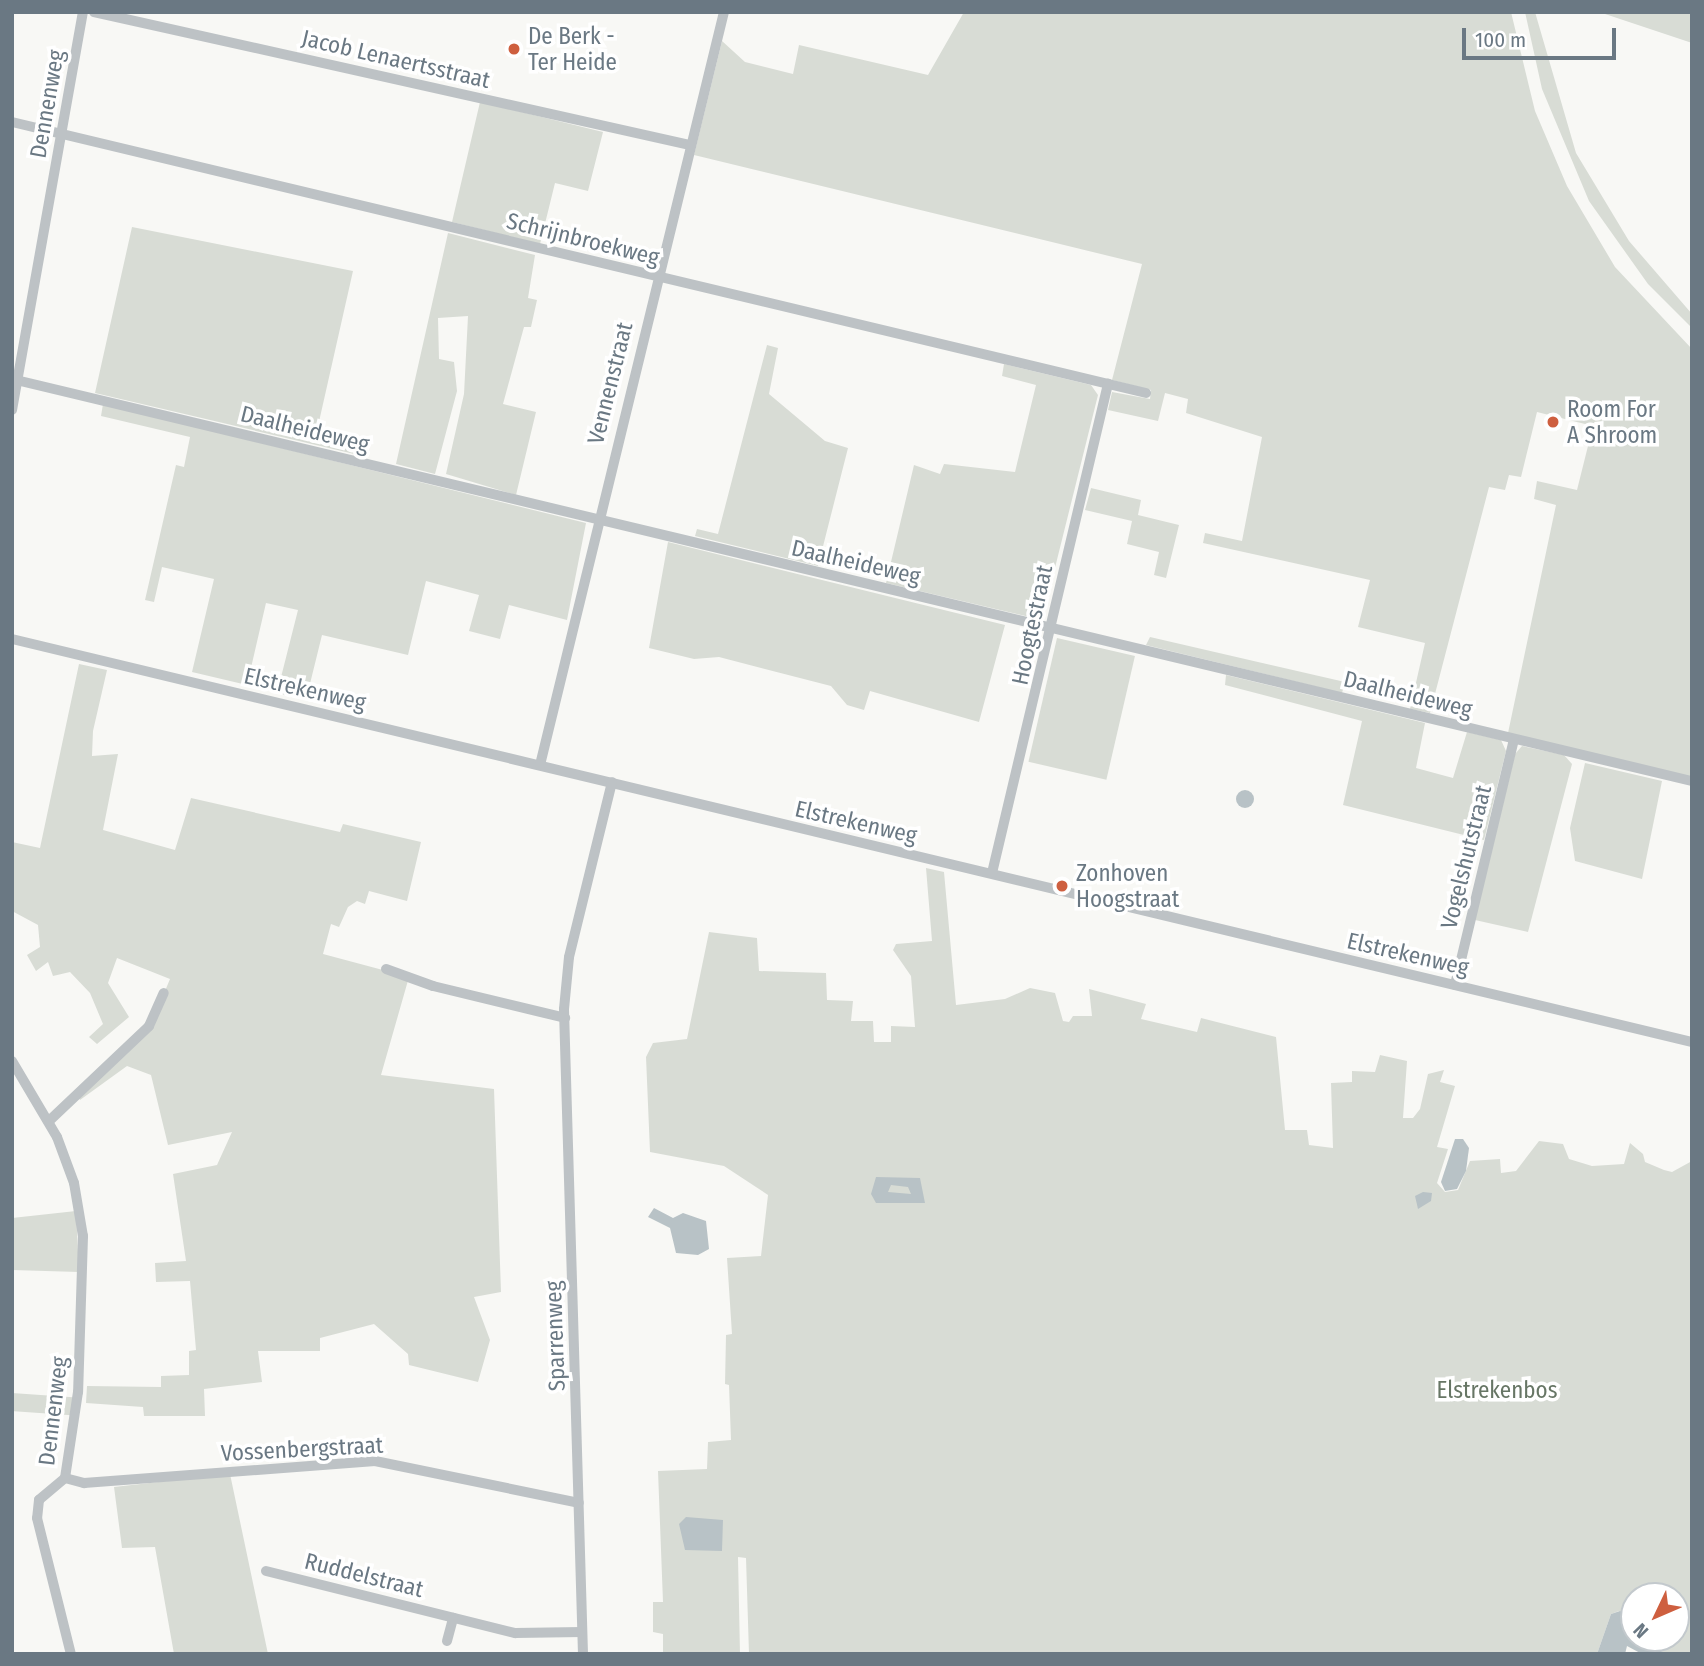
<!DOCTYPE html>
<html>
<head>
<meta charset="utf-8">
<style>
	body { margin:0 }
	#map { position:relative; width:1704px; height:1666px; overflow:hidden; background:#f8f8f5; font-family:"Fira Sans Condensed",sans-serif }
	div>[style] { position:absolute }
	.green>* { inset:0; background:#d8dcd5; transform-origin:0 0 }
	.water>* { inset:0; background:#b8c2c6 }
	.round { border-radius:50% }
	.minor>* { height:10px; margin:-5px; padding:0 5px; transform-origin:5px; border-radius:5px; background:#bdc2c5 }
	.dots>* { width:19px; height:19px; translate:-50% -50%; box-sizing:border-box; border:4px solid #fff; border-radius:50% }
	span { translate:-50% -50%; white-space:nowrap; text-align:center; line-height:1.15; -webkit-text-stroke:7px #fff; paint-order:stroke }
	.poi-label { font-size:23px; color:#6a7883 }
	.left { translate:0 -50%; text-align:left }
	.street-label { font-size:23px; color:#6a7883 }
	.park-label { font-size:23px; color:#677665 }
	.frame { position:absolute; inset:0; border:14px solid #6a7883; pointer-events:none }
	.north { position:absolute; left:1620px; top:1582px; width:70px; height:70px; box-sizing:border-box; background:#fff; border:2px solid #c3c9cd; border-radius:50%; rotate:226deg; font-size:19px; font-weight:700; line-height:28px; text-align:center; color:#6a7883 }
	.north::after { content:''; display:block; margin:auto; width:24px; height:32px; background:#ce5f3f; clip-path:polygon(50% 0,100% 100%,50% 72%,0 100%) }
	.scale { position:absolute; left:1462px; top:28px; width:154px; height:32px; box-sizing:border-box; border:4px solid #6a7883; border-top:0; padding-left:9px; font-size:21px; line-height:24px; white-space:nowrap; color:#6a7883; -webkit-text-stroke:5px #fff; paint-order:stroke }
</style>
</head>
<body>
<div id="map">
	<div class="green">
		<i style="clip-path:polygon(964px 12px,1511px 12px,1535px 111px,1567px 186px,1615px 267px,1692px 349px,1692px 777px,1508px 733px,1556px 505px,1534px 499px,1537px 481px,1577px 490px,1593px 426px,1537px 412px,1521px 477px,1509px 475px,1505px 490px,1489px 487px,1430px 713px,1410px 709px,1425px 643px,1358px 627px,1370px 580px,1203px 543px,1205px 533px,1242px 541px,1262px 437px,1186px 413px,1188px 399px,1165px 393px,1158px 421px,1108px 410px,1112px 392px,1150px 399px,1151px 390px,1112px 380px,1142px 264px,694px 155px,722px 41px,745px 62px,793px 74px,799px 45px,928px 75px)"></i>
		<i style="clip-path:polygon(1525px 12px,1535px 12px,1576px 153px,1629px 241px,1692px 314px,1692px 328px,1648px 284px,1589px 201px,1542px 89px)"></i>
		<i style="clip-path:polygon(1599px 12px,1692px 12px,1692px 43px)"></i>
		<i style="clip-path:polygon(480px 102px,603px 132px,588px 191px,555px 183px,540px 244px,452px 222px)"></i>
		<i style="clip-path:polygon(132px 227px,353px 271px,316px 435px,365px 447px,363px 456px,95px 393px)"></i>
		<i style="clip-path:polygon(448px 233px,535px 255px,528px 298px,537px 300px,531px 327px,524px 327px,503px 404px,536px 412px,516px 495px,446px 474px,464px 394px,468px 316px,438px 318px,439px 359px,454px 362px,457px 391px,435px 474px,396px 464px)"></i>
		<i style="clip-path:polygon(767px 345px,778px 348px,769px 394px,825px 441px,848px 448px,818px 566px,695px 536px,697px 529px,718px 534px)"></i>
		<i style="clip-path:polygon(1004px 364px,1091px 385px,1098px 395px,1042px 620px,886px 583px,914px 465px,940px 474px,944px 464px,1015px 472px,1036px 385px,1002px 376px)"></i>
		<i style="clip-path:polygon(103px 404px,586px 523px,567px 620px,509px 605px,500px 639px,469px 631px,479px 595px,426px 581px,408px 655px,322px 635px,306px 700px,277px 693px,298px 610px,266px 603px,247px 685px,192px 672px,214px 579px,162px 567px,154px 602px,145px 600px,176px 465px,184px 467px,190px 437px,101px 416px)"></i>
		<i style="clip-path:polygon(1091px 488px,1141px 500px,1138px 515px,1179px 525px,1166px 578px,1154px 575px,1159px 552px,1127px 544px,1132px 521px,1085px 510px)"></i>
		<i style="clip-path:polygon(668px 542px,1005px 625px,979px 722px,870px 691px,864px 710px,847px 705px,831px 686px,719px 657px,694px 659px,649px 648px)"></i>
		<i style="clip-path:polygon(1150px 637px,1345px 682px,1342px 693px,1146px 645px)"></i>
		<i style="left:1057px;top:638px;width:80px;height:127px;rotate:13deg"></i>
		<i style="clip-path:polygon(79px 664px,107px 670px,93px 731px,92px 756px,118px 754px,103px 830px,175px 850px,191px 798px,340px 832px,343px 824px,421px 842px,407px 901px,369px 891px,365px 904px,357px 901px,348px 907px,339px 927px,331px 924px,323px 954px,409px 977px,381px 1075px,494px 1089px,501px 1292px,474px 1297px,490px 1340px,478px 1382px,409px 1365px,408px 1354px,374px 1324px,320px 1338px,320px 1351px,258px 1351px,262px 1382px,204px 1389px,205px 1416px,144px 1416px,143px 1407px,86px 1403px,87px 1386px,161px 1387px,161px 1376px,189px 1375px,189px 1351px,196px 1350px,190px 1281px,156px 1282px,155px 1263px,186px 1261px,173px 1174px,217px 1165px,232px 1132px,168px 1145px,151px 1075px,127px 1066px,80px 1100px,78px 1096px,150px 1027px,170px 979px,117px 958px,108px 983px,129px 1017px,97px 1044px,89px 1037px,103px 1024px,90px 993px,70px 972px,53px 976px,48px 962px,36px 971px,27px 955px,40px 947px,38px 925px,12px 911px,12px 842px,40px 848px)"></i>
		<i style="clip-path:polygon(1226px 675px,1425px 723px,1416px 768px,1453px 778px,1467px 732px,1501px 740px,1506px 751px,1484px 840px,1343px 805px,1362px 721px,1225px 685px)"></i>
		<i style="clip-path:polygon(1522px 746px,1564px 755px,1572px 764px,1528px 932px,1475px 920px,1515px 754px)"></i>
		<i style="clip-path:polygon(1585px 763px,1662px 781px,1642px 879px,1575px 861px,1570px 828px)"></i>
		<i style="clip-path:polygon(926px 868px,944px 872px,956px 1005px,1005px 999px,1030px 988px,1055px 993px,1063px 1021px,1069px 1022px,1073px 1016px,1092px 1016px,1089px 989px,1146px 1004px,1141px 1019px,1197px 1032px,1201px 1018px,1276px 1037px,1285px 1130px,1307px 1130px,1309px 1145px,1333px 1148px,1331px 1083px,1352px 1082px,1352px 1071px,1375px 1072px,1380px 1055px,1407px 1061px,1403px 1118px,1413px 1118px,1420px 1109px,1428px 1074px,1444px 1070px,1440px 1082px,1455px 1086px,1437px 1147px,1448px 1149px,1437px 1183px,1445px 1192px,1458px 1190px,1470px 1161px,1500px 1159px,1501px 1173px,1516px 1171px,1539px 1141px,1563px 1144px,1569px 1159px,1592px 1166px,1624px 1164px,1630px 1143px,1643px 1154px,1645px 1162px,1664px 1170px,1672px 1172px,1692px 1161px,1692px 1654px,1662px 1654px,1660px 1638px,1676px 1638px,1676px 1596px,1634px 1596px,1634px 1618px,1619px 1611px,1611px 1614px,1597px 1654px,749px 1654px,746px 1558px,738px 1557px,740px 1654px,663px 1654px,663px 1634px,653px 1632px,653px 1602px,663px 1602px,658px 1471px,707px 1469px,708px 1442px,731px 1440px,729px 1385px,725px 1384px,726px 1335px,732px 1334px,727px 1258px,761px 1256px,768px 1195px,724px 1166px,650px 1152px,646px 1057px,653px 1043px,687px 1039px,709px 932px,757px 938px,759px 971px,826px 973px,827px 1000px,853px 1001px,851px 1021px,873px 1021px,874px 1042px,891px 1042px,891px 1026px,915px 1027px,911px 976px,893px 950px,896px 944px,932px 941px)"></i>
		<i style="clip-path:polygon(76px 1211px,79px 1272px,12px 1270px,12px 1218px)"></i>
		<i style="left:12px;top:1393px;width:61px;height:18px;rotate:4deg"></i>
		<i style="clip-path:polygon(230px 1474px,268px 1654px,174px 1654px,155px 1547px,122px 1548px,114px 1487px)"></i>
	</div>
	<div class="water">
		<i class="round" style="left:1236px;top:790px;width:18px;height:18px"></i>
		<i style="clip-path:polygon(1455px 1139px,1463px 1139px,1469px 1148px,1466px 1171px,1457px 1189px,1445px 1191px,1441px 1182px)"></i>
		<i style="clip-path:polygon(evenodd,876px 1177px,920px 1178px,925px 1203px,876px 1203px,871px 1194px,876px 1177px,891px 1185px,908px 1187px,911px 1194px,888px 1192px,891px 1185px)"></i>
		<i style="clip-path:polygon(1423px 1192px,1432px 1193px,1431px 1201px,1418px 1209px,1415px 1196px)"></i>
		<i style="clip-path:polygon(654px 1208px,673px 1218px,683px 1213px,706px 1221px,709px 1249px,698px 1255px,676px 1253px,670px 1228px,648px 1217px)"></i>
		<i style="clip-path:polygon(686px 1517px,723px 1520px,722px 1551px,685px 1550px,679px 1524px)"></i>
		<i style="clip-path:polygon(1620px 1611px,1634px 1618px,1634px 1638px,1660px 1638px,1662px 1654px,1642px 1654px,1627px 1646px,1625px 1654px,1597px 1654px,1611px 1614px)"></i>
	</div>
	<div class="minor">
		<i style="left:94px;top:12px;width:611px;rotate:12.58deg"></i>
		<i style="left:12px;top:122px;width:1166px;rotate:13.44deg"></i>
		<i style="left:12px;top:379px;width:1727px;rotate:13.46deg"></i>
		<i style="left:12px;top:410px;width:404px;rotate:-79.9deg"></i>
		<i style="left:12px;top:639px;width:1728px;rotate:13.49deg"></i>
		<i style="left:540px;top:765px;width:775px;rotate:-76.27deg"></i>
		<i style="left:992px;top:873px;width:503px;rotate:-76.66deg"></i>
		<i style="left:386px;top:969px;width:50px;rotate:19.9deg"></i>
		<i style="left:433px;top:986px;width:136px;rotate:13.6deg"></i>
		<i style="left:1455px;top:985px;width:253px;rotate:-76.5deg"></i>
		<i style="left:12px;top:1061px;width:88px;rotate:59.4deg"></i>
		<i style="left:57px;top:1137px;width:49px;rotate:69.7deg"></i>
		<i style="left:74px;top:1183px;width:54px;rotate:80.4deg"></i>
		<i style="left:83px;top:1236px;width:156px;rotate:91.8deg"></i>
		<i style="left:78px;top:1392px;width:87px;rotate:98.6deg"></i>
		<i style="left:49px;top:1121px;width:138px;rotate:-43.5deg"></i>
		<i style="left:149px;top:1026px;width:36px;rotate:-66deg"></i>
		<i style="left:65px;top:1478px;width:20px;rotate:15deg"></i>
		<i style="left:84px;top:1483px;width:292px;rotate:-4.3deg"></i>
		<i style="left:375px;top:1461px;width:208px;rotate:11.6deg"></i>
		<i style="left:65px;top:1478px;width:34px;rotate:140deg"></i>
		<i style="left:39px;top:1500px;width:18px;rotate:96deg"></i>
		<i style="left:37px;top:1518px;width:140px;rotate:76deg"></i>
		<i style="left:266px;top:1571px;width:257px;rotate:14deg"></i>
		<i style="left:515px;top:1633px;width:67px;rotate:-0.9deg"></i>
		<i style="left:447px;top:1641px;width:24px;rotate:-75deg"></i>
		<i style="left:583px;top:1654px;width:645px;rotate:-91.69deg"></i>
		<i style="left:564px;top:1009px;width:52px;rotate:-84.5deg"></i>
		<i style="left:569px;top:957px;width:180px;rotate:-76.2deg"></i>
	</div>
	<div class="dots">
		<i style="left:514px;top:49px;background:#ce5f3f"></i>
		<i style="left:1553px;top:422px;background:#ce5f3f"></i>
		<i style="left:1062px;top:886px;background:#ce5f3f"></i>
	</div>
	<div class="poi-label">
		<span class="left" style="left:528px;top:49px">De Berk -<br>Ter Heide</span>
		<span class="left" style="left:1567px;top:422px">Room For<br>A Shroom</span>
		<span class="left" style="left:1076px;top:886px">Zonhoven<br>Hoogstraat</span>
	</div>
	<div class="street-label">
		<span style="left:396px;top:59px;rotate:13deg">Jacob Lenaertsstraat</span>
		<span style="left:47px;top:104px;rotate:-80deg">Dennenweg</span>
		<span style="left:583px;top:239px;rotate:14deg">Schrijnbroekweg</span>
		<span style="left:610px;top:383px;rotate:-76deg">Vennenstraat</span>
		<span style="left:305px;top:429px;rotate:14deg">Daalheideweg</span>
		<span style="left:856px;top:562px;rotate:13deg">Daalheideweg</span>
		<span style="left:1032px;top:625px;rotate:-78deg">Hoogtestraat</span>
		<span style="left:305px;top:689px;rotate:13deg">Elstrekenweg</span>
		<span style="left:1408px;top:694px;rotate:14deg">Daalheideweg</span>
		<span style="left:856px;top:822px;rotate:13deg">Elstrekenweg</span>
		<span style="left:1466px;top:857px;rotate:-76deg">Vogelshutstraat</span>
		<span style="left:1408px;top:954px;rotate:13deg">Elstrekenweg</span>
		<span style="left:555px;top:1336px;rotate:-92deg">Sparrenweg</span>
		<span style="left:53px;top:1411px;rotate:-83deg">Dennenweg</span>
		<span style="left:302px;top:1449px;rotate:-3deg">Vossenbergstraat</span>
		<span style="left:364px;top:1575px;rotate:14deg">Ruddelstraat</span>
	</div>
	<div class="park-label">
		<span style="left:1497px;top:1390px">Elstrekenbos</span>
	</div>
	<div class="frame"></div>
	<div class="north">N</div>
	<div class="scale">100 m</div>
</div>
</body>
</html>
